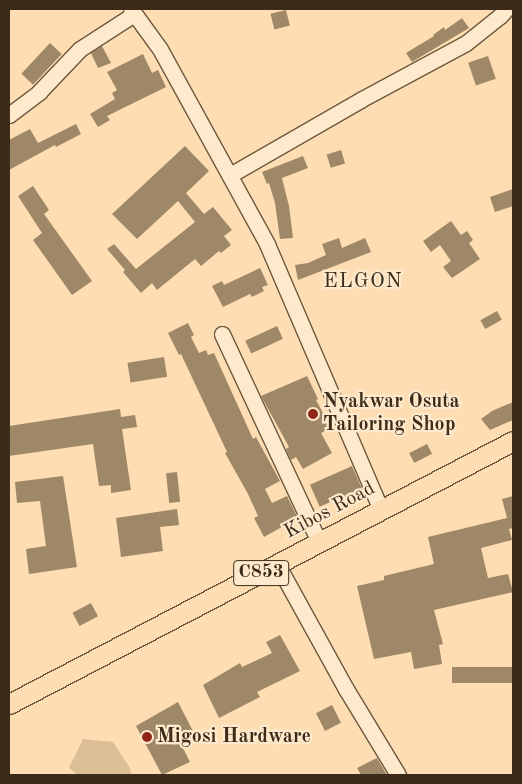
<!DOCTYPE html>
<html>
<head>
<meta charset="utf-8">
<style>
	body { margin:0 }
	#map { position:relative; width:522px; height:784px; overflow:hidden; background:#fdddb1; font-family:"Old Standard TT",serif }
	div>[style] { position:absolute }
	.green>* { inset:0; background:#dcbf97 }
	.building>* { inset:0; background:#9f8868; transform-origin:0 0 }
	.roads { filter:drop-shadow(1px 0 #6b583e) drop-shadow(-1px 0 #6b583e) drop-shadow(0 1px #6b583e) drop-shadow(0 -1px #6b583e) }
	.minor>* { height:15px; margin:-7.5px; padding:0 7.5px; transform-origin:7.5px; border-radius:7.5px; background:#fee9cc }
	.major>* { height:19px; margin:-9.5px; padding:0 9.5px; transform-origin:9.5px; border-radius:9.5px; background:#fdddb1 }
	.dots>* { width:14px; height:14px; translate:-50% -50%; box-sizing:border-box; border:2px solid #fee9cc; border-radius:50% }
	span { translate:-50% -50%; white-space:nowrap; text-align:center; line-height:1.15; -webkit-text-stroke:4.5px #fee9cc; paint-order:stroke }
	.shield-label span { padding:1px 4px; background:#fee9cc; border:1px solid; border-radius:4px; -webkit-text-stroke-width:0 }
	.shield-label { font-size:19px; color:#3a2c18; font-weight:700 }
	.poi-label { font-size:20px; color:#3a2c18; font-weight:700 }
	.left { translate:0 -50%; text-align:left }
	.street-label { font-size:20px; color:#3a2c18 }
	.neighbourhood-label { font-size:21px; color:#3a2c18; letter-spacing:1px }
	.frame { position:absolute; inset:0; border:10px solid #3a2c18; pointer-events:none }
</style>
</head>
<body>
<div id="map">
	<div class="green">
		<i style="clip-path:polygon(83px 739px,113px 742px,130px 768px,131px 775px,78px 775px,69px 768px)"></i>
	</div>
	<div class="building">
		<i style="left:286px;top:10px;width:16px;height:16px;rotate:76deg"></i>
		<i style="clip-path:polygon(462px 18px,469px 28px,412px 62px,406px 53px,434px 36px,433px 35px,444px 27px,445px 30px)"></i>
		<i style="left:50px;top:43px;width:16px;height:42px;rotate:43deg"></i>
		<i style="clip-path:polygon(102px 46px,111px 63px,98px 68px,91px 53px)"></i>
		<i style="clip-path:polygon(143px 54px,152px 73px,158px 70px,166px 87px,107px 116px,110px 120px,98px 127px,90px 114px,115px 99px,112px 93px,117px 90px,107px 72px)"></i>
		<i style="left:488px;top:56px;width:24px;height:21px;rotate:71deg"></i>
		<i style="clip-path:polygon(76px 124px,81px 134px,56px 147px,55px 145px,9px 170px,9px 140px,30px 129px,38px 143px)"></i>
		<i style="clip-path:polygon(185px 146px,209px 171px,186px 193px,204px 214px,213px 207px,232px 230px,224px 236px,231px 245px,221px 253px,219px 251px,201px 266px,195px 259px,157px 290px,152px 283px,141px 293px,123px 272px,125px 270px,107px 249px,114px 244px,136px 269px,195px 222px,178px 201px,137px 239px,112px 214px)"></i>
		<i style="left:341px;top:150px;width:14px;height:15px;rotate:73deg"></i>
		<i style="clip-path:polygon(303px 156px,308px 168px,282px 178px,289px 206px,293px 238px,280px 239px,275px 203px,269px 183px,267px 184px,262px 172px)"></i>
		<i style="clip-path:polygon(33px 186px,49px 210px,44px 214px,92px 281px,72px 295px,33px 240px,42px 233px,18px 196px)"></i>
		<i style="clip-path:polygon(513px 189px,513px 206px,495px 212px,490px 197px)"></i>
		<i style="clip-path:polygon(451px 221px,461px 235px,467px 231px,473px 240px,469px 243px,480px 259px,452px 278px,443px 267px,451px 261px,440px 245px,431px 252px,423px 241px)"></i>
		<i style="clip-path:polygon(339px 238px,342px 248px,365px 238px,371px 252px,298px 280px,295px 265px,308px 263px,326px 255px,322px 244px)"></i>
		<i style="clip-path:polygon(260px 268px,268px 285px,262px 287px,264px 291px,252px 297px,250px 294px,223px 307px,212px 286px,222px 281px,224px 285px)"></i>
		<i style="left:497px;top:311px;width:10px;height:19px;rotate:61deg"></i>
		<i style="clip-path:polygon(188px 323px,194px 335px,191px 337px,199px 353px,206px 350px,208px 355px,214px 353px,253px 439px,256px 437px,280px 481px,265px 489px,272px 503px,287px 496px,298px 518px,264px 537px,254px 518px,258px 516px,248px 494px,225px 453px,227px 452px,181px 354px,179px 355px,168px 333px)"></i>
		<i style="left:277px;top:326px;width:14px;height:35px;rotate:65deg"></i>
		<i style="left:164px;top:357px;width:20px;height:37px;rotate:81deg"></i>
		<i style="clip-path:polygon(307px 376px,318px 399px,316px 400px,331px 428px,321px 433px,332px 453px,303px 469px,296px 457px,291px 460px,286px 449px,289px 447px,261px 396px)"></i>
		<i style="clip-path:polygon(513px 402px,513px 420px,490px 430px,481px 419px,492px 411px)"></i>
		<i style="clip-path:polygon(120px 409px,121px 417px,135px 415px,137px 427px,122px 429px,131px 490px,111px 493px,111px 485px,99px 486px,93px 444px,9px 456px,9px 426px)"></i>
		<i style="left:427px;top:444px;width:11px;height:20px;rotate:63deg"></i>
		<i style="left:352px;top:466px;width:24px;height:46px;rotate:66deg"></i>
		<i style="left:177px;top:472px;width:30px;height:11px;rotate:84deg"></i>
		<i style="clip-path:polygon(63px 476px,77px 567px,29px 574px,26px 549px,46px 546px,40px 501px,17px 503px,15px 482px)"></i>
		<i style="clip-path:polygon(513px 496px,513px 528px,509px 529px,512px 540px,481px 548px,488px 578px,508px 574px,513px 592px,434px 610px,443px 644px,439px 645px,442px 664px,414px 669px,411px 652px,374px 659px,357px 586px,384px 580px,384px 576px,434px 564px,428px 537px,507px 518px,502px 499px)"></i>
		<i style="clip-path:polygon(177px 509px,179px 525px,160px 527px,163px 551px,121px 557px,116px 518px)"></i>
		<i style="left:91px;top:603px;width:15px;height:21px;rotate:62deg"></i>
		<i style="clip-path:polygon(280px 635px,300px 671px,257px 692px,260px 697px,219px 718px,203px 685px,240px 663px,242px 667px,272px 653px,266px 642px)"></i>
		<i style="left:513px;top:667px;width:16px;height:61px;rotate:90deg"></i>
		<i style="clip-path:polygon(178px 702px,197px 739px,182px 746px,190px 762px,162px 775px,136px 726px)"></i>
		<i style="left:332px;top:705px;width:20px;height:18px;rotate:63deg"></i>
		<i style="clip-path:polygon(377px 758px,387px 775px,361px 775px,357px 768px)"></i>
	</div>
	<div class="roads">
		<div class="minor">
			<i style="left:131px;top:9px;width:49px;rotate:54.1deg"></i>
			<i style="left:160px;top:49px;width:222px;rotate:61.2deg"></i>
			<i style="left:267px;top:244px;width:289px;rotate:66.8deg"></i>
			<i style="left:9px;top:115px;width:38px;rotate:-37deg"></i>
			<i style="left:39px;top:92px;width:59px;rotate:-46.4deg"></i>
			<i style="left:80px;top:49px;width:64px;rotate:-32.9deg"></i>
			<i style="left:230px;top:175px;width:152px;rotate:-29.9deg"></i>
			<i style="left:362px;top:99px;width:118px;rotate:-28.3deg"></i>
			<i style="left:466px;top:43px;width:43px;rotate:-38.5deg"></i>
			<i style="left:500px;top:16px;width:9px;rotate:-49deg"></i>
			<i style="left:222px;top:334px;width:230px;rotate:65deg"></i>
			<i style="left:277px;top:564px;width:143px;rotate:61.1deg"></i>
			<i style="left:346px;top:689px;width:100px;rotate:58.8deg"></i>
		</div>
		<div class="major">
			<i style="left:9px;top:704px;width:568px;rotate:-27.56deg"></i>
		</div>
	</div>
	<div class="dots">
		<i style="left:313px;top:414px;background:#8f2418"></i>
		<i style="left:147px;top:737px;background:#8f2418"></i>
	</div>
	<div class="shield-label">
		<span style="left:261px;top:573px">C853</span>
	</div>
	<div class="poi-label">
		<span class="left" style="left:323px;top:414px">Nyakwar Osuta<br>Tailoring Shop</span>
		<span class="left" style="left:157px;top:737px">Migosi Hardware</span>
	</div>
	<div class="street-label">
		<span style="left:330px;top:511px;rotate:-28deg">Kibos Road</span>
	</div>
	<div class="neighbourhood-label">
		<span style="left:363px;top:282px">ELGON</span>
	</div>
	<div class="frame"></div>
</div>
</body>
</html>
